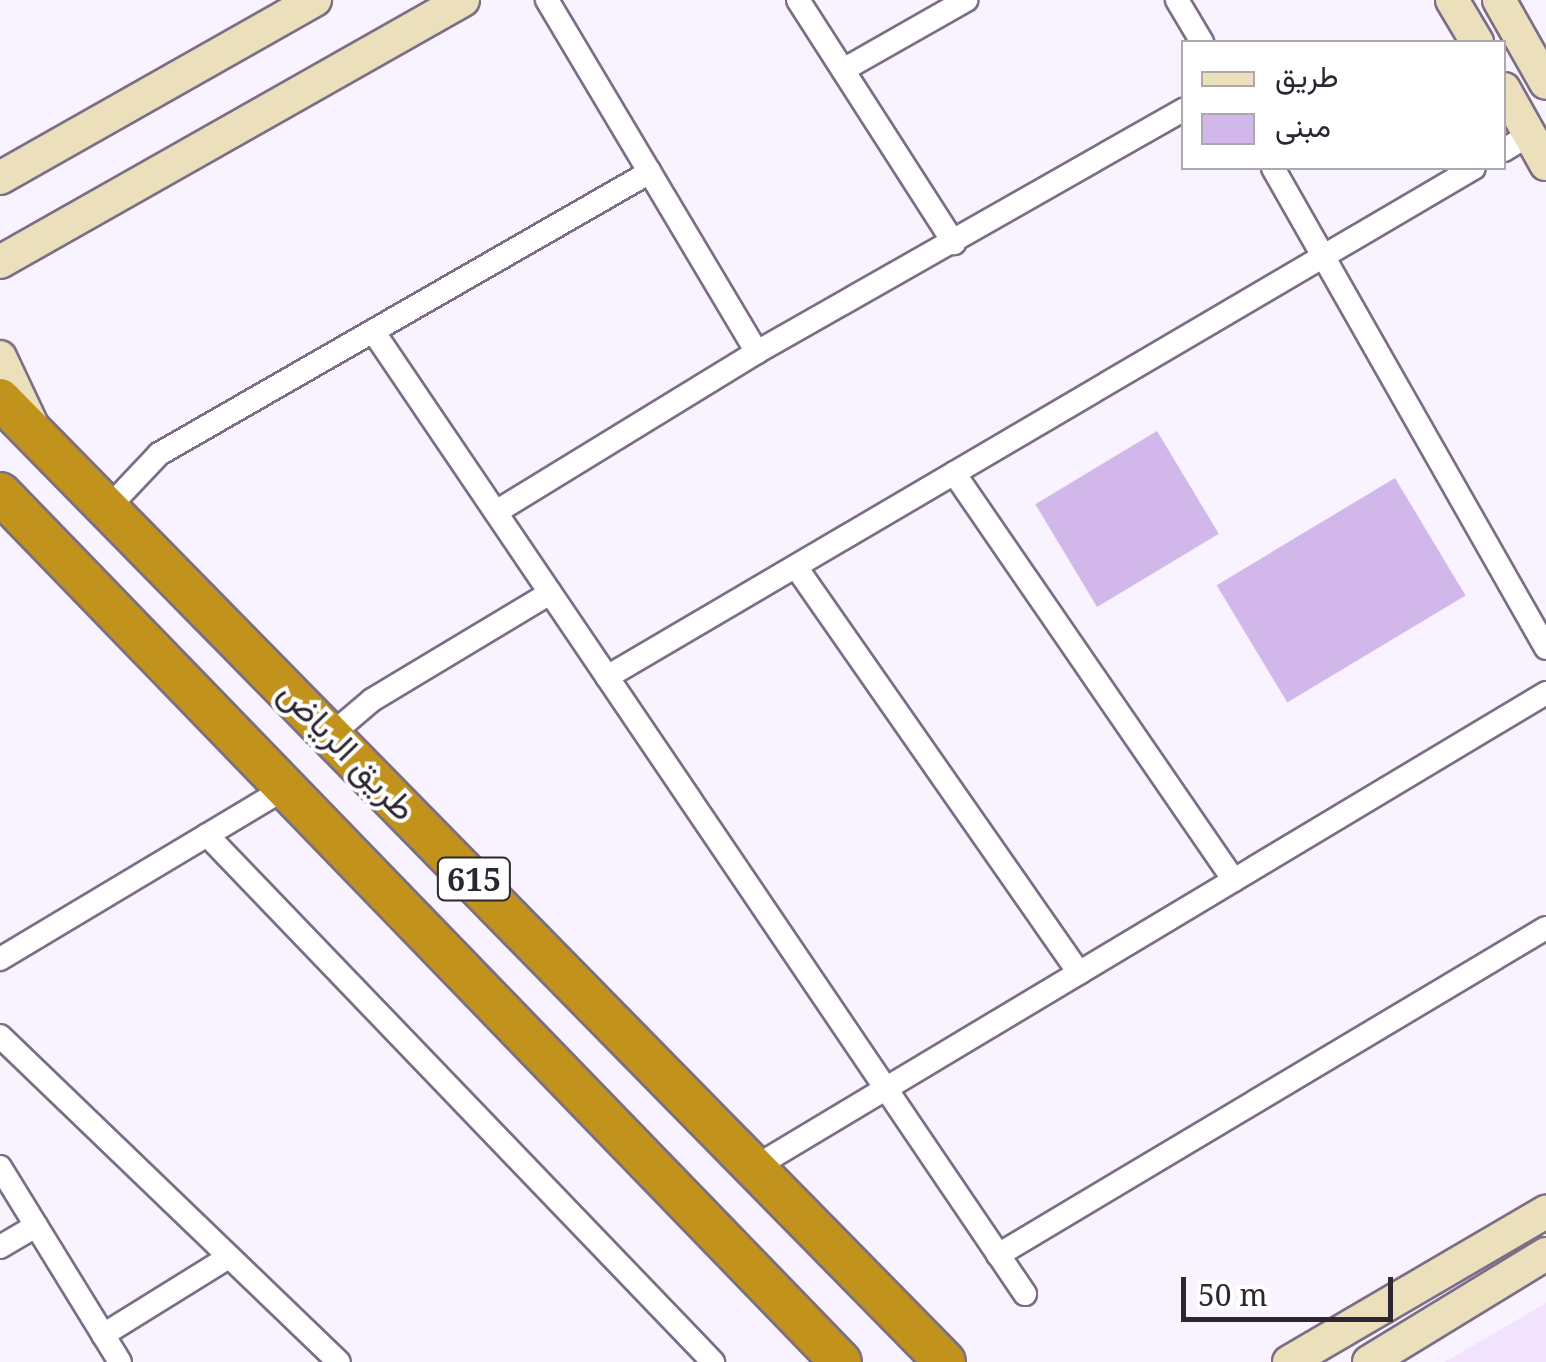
<!DOCTYPE html>
<html>
<head>
<meta charset="utf-8">
<style>
	body { margin:0 }
	#map { position:relative; width:1546px; height:1362px; overflow:hidden; background:#f8f3fe; font-family:"Noto Serif",Vazirmatn,serif }
	div>[style] { position:absolute }
	.built>* { inset:0; background:#f1e3ff }
	.building>* { inset:0; background:#d2b8ea; transform-origin:0 0 }
	.roads { filter:drop-shadow(2px 0 #7b6e86) drop-shadow(-2px 0 #7b6e86) drop-shadow(0 2px #7b6e86) drop-shadow(0 -2px #7b6e86) }
	.street>* { height:22px; margin:-11px; padding:0 11px; transform-origin:11px; border-radius:11px; background:#fff }
	.secondary>* { height:32px; margin:-16px; padding:0 16px; transform-origin:16px; border-radius:16px; background:#ecdfbb }
	.highway>* { height:40px; margin:-20px; padding:0 20px; transform-origin:20px; border-radius:20px; background:#c1931c }
	span { translate:-50% -50%; white-space:nowrap; text-align:center; line-height:1.15; -webkit-text-stroke:8px #fff; paint-order:stroke }
	.shield-label span { padding:2px 8px; background:#fff; border:2px solid; border-radius:8px; -webkit-text-stroke-width:0 }
	.shield-label { font-size:32px; color:#2c2731; font-weight:700 }
	.street-label { font-size:35px; color:#2c2731 }
	.legend { position:absolute; left:1181px; top:40px; width:325px; height:130px; box-sizing:border-box; background:#fff; border:2px solid #aba9ad; margin:0; padding:12px 18px; list-style:none; font-size:30px; color:#2c2731 }
	.legend li { display:flex; align-items:center; gap:20px; height:50px }
	.legend b { width:50px; border:2px solid #aba9ad }
	.scale { position:absolute; left:1181px; top:1277px; width:212px; height:45px; box-sizing:border-box; border:5px solid #2c2731; border-top:0; padding-left:12px; font-size:30px; line-height:35px; white-space:nowrap; color:#2c2731; -webkit-text-stroke:8px #fff; paint-order:stroke }
</style>
</head>
<body>
<div id="map">
	<div class="built">
		<i style="clip-path:polygon(1546px 1303px,1546px 1362px,1445px 1362px)"></i>
	</div>
	<div class="building">
		<i style="left:1157px;top:431px;width:120px;height:142px;rotate:59deg"></i>
		<i style="left:1395px;top:478px;width:137px;height:208px;rotate:59deg"></i>
	</div>
	<div class="roads">
		<div class="street">
			<i style="left:547px;top:0;width:410px;rotate:59.2deg"></i>
			<i style="left:798px;top:0;width:289px;rotate:57.3deg"></i>
			<i style="left:1177px;top:0;width:49px;rotate:59.2deg"></i>
			<i style="left:843px;top:70px;width:142px;rotate:-29.6deg"></i>
			<i style="left:1504px;top:150px;width:29px;rotate:-31deg"></i>
			<i style="left:1273px;top:168px;width:552px;rotate:60.37deg"></i>
			<i style="left:373px;top:331px;width:1163px;rotate:55.9deg"></i>
			<i style="left:954px;top:473px;width:494px;rotate:55.5deg"></i>
			<i style="left:108px;top:508px;width:74px;rotate:-46.6deg"></i>
			<i style="left:159px;top:454px;width:566px;rotate:-29.87deg"></i>
			<i style="left:496px;top:512px;width:306px;rotate:-31.5deg"></i>
			<i style="left:757px;top:352px;width:491px;rotate:-29.6deg"></i>
			<i style="left:796px;top:567px;width:495px;rotate:55.1deg"></i>
			<i style="left:607px;top:677px;width:1005px;rotate:-30.42deg"></i>
			<i style="left:332px;top:734px;width:52px;rotate:-40.4deg"></i>
			<i style="left:372px;top:700px;width:208px;rotate:-31deg"></i>
			<i style="left:207px;top:835px;width:731px;rotate:46.16deg"></i>
			<i style="left:0;top:959px;width:335px;rotate:-30.9deg"></i>
			<i style="left:0;top:1036px;width:470px;rotate:43.9deg"></i>
			<i style="left:0;top:1167px;width:229px;rotate:58.4deg"></i>
			<i style="left:755px;top:1167px;width:922px;rotate:-30.93deg"></i>
			<i style="left:0;top:1247px;width:42px;rotate:-30.3deg"></i>
			<i style="left:998px;top:1255px;width:638px;rotate:-30.83deg"></i>
			<i style="left:103px;top:1335px;width:148px;rotate:-31.8deg"></i>
		</div>
		<div class="secondary">
			<i style="left:1452px;top:0;width:49px;rotate:59.2deg"></i>
			<i style="left:1499px;top:0;width:95px;rotate:60.5deg"></i>
			<i style="left:1504px;top:89px;width:86px;rotate:60.8deg"></i>
			<i style="left:0;top:178px;width:362px;rotate:-29.5deg"></i>
			<i style="left:0;top:262px;width:532px;rotate:-29.5deg"></i>
			<i style="left:0;top:357px;width:73px;rotate:64.8deg"></i>
			<i style="left:1289px;top:1362px;width:298px;rotate:-30.3deg"></i>
			<i style="left:1369px;top:1362px;width:207px;rotate:-31.4deg"></i>
		</div>
		<div class="highway">
			<i style="left:0;top:399px;width:1349px;rotate:45.54deg"></i>
			<i style="left:0;top:493px;width:1209px;rotate:45.94deg"></i>
		</div>
	</div>
	<div class="shield-label">
		<span style="left:474px;top:879px">615</span>
	</div>
	<div class="street-label">
		<span style="left:348px;top:750px;rotate:46deg">طريق الرياض</span>
	</div>
	<ul class="legend">
	<li><b style="height:12px;background:#ecdfbb"></b>طريق</li>
	<li><b style="height:28px;background:#d2b8ea"></b>مبنى</li>
	</ul>
	<div class="scale">50 m</div>
</div>
</body>
</html>
